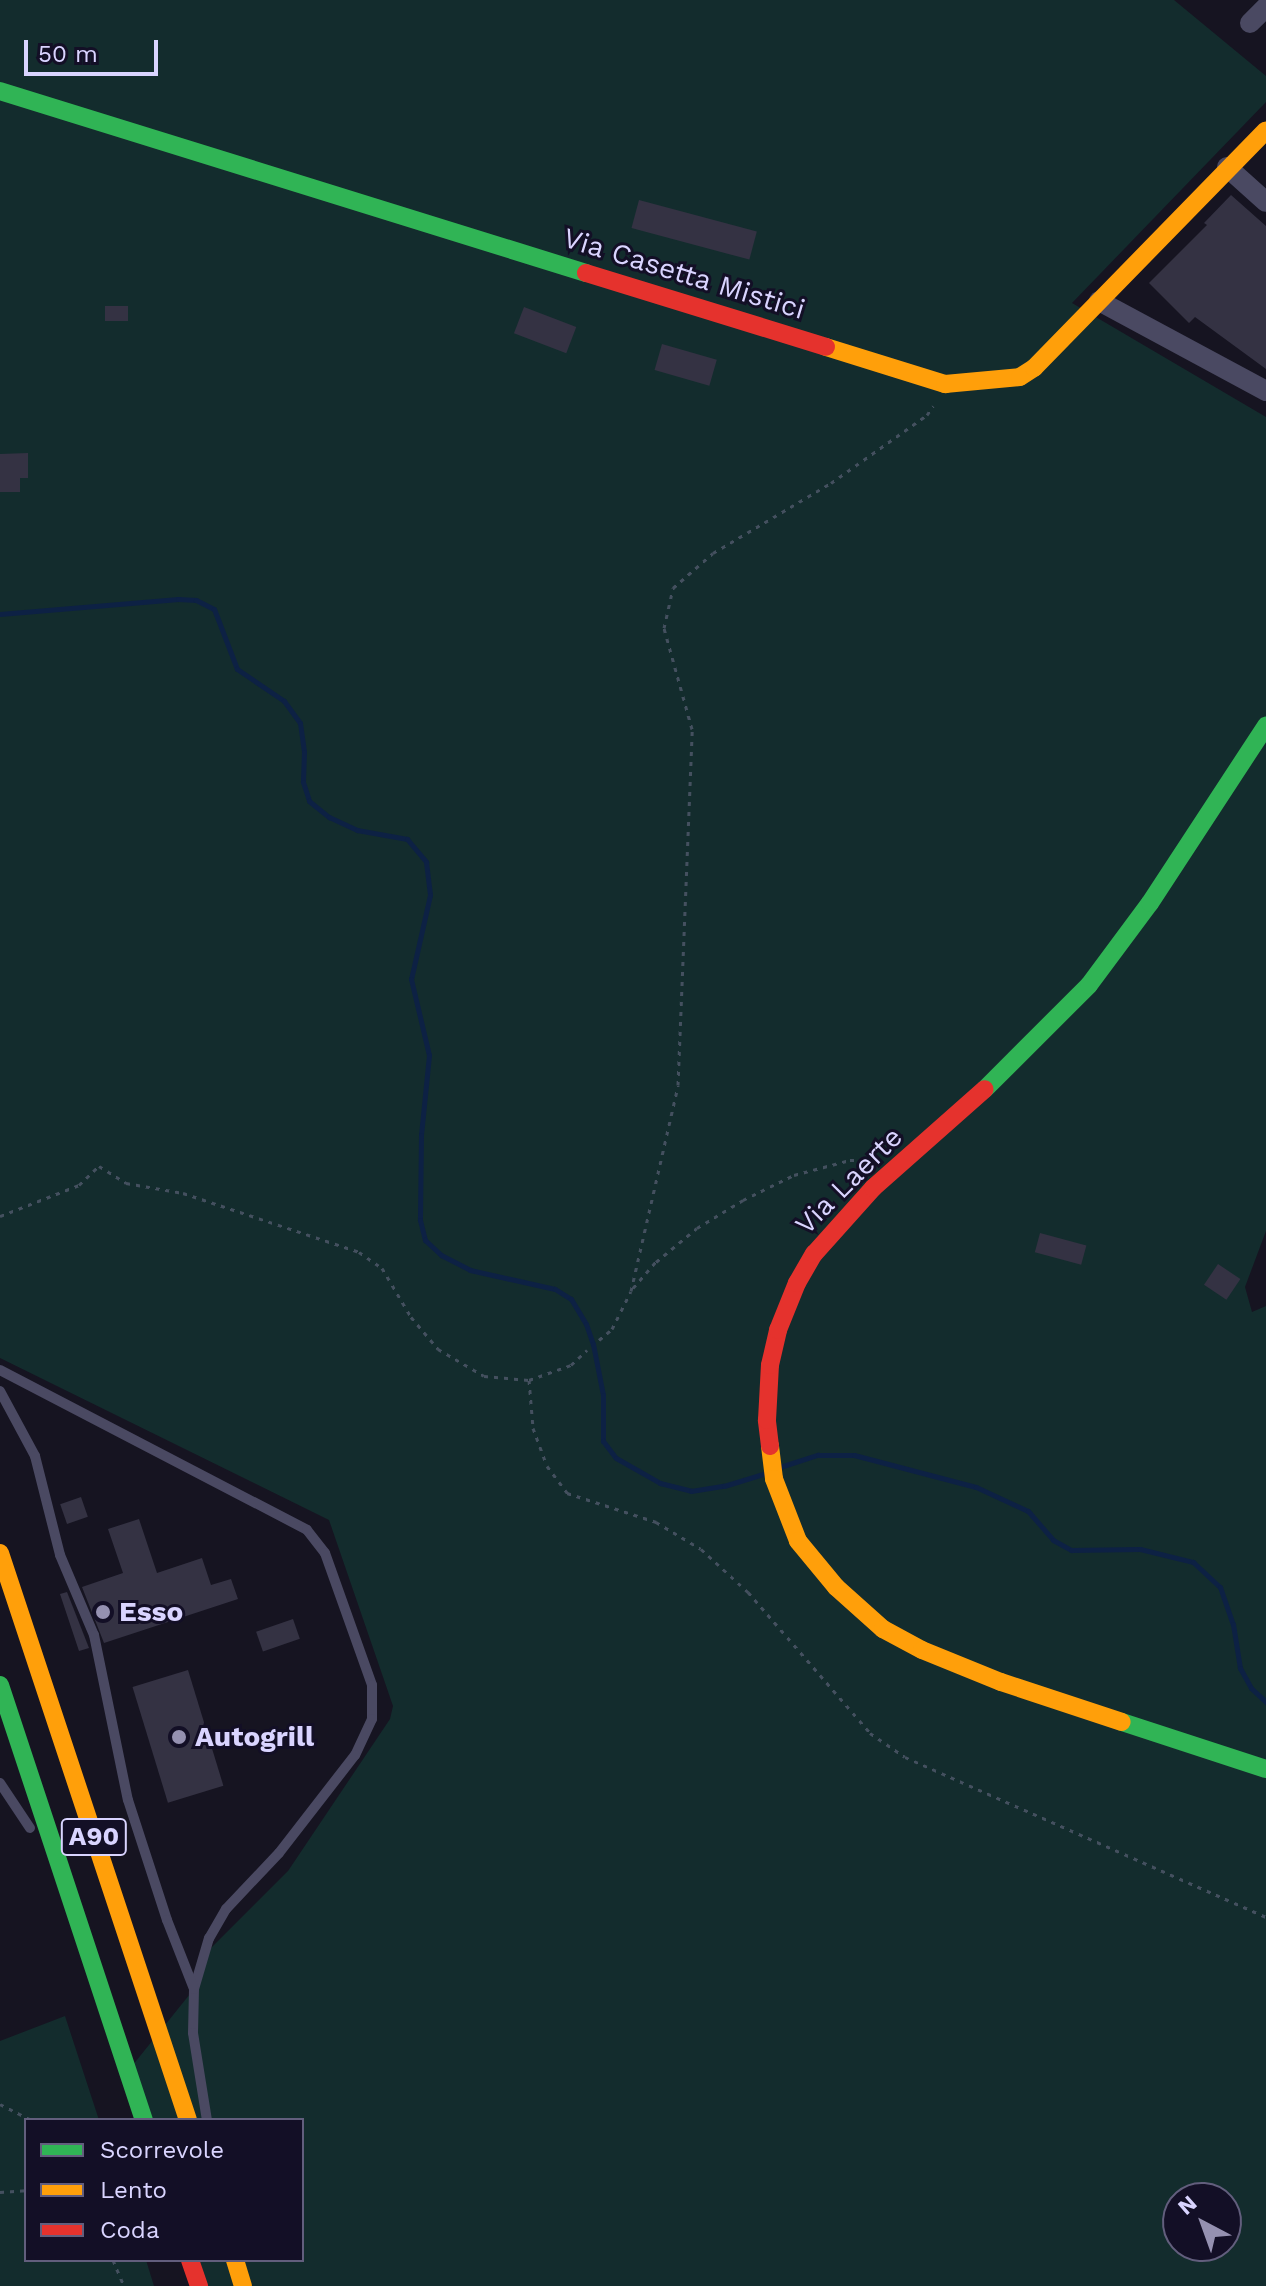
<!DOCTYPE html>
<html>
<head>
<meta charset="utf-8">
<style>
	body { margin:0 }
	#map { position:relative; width:1266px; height:2286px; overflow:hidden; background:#161421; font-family:"Work Sans",sans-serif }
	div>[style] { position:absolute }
	.green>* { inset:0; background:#132c2d }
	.stream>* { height:5px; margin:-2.5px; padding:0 2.5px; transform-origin:2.5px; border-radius:2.5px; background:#0d2144 }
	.building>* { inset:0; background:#343243; transform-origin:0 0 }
	.path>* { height:3px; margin-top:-1.5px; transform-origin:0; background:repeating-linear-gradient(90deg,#44505f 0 4px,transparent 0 10px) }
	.lane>* { height:10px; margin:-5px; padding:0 5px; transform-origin:5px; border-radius:5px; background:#4a4962 }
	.street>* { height:20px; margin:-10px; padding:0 10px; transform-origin:10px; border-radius:10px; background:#4a4962 }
	.fast>* { height:18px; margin:-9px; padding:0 9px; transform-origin:9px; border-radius:9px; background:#30b455 }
	.slow>* { height:18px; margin:-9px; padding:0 9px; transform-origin:9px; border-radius:9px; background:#ff9f0a }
	.jam>* { height:18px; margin:-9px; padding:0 9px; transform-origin:9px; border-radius:9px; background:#e5322d }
	.dots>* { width:22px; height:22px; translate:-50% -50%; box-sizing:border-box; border:4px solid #130f26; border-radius:50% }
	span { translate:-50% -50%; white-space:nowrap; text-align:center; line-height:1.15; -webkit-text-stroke:6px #130f26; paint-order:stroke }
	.shield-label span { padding:2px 6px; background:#130f26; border:2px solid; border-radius:6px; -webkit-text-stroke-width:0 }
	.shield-label { font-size:26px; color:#d9d4ff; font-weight:700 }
	.street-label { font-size:28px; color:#d9d4ff }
	.poi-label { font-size:28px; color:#d9d4ff; font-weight:700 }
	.left { translate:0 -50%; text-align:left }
	.legend { position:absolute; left:24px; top:2118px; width:280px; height:144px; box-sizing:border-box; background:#130f26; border:2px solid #625e7d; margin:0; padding:10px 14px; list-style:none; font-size:24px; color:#d9d4ff }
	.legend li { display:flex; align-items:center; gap:16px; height:40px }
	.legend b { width:40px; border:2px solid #625e7d }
	.north { position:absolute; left:1162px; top:2182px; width:80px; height:80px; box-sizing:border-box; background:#130f26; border:2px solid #625e7d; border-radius:50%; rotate:319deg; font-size:22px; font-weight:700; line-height:32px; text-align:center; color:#d9d4ff }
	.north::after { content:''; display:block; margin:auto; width:28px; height:36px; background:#9591b1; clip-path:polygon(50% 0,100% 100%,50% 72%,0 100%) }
	.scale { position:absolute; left:24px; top:40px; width:134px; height:36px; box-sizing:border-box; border:4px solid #d9d4ff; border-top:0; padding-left:10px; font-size:24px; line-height:28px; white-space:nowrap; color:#d9d4ff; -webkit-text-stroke:6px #130f26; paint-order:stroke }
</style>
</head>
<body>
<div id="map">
	<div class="green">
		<i style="clip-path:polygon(evenodd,0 0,1174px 0,1266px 76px,1266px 102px,1072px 303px,1266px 417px,1266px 1231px,1245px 1287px,1252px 1312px,1266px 1306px,1266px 2286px,199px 2286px,190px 2260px,302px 2260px,302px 2120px,144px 2120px,128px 2071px,194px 1989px,204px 1955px,288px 1871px,390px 1719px,393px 1706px,329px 1520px,0 1358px,0 0,1178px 2198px,1226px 2198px,1226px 2246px,1178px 2246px,1178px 2198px)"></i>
		<i style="clip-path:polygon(65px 2016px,99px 2120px,26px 2120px,26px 2260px,146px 2260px,154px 2286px,0 2286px,0 2041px)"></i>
	</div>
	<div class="stream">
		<i style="left:0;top:614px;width:179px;rotate:-4.8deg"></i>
		<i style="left:178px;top:599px;width:18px;rotate:3deg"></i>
		<i style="left:196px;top:600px;width:20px;rotate:27deg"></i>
		<i style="left:214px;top:609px;width:64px;rotate:69deg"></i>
		<i style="left:237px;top:669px;width:57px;rotate:34.2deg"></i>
		<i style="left:284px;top:701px;width:27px;rotate:54deg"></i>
		<i style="left:300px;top:723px;width:29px;rotate:82deg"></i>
		<i style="left:304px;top:752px;width:30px;rotate:92deg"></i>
		<i style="left:303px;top:782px;width:20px;rotate:72deg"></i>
		<i style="left:309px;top:801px;width:26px;rotate:39deg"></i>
		<i style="left:329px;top:817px;width:31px;rotate:25deg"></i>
		<i style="left:357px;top:830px;width:51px;rotate:10.2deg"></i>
		<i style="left:407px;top:839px;width:30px;rotate:50deg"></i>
		<i style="left:426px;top:862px;width:33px;rotate:83deg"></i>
		<i style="left:430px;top:895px;width:86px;rotate:102.7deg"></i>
		<i style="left:411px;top:979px;width:78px;rotate:76.7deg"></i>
		<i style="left:429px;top:1055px;width:80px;rotate:95.7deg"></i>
		<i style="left:421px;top:1135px;width:85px;rotate:90.7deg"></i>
		<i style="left:420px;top:1220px;width:21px;rotate:76deg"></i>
		<i style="left:425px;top:1240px;width:22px;rotate:43deg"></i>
		<i style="left:441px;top:1255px;width:33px;rotate:27deg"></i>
		<i style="left:470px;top:1270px;width:87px;rotate:12.6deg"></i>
		<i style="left:555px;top:1289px;width:19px;rotate:32deg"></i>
		<i style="left:571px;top:1299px;width:29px;rotate:59deg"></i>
		<i style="left:586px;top:1324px;width:21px;rotate:71deg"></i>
		<i style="left:593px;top:1344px;width:52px;rotate:78.9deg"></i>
		<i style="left:603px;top:1395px;width:46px;rotate:90deg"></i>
		<i style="left:603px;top:1441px;width:21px;rotate:53deg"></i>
		<i style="left:616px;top:1458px;width:51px;rotate:29.6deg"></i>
		<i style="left:660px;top:1483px;width:32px;rotate:14deg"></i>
		<i style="left:691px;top:1491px;width:33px;rotate:-9deg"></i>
		<i style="left:724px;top:1486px;width:41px;rotate:-17.1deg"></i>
		<i style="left:780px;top:1467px;width:40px;rotate:-18deg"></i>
		<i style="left:818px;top:1455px;width:36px"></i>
		<i style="left:854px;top:1455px;width:126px;rotate:14.7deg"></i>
		<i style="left:976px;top:1487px;width:57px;rotate:24.8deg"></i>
		<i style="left:1028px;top:1511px;width:38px;rotate:49deg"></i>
		<i style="left:1053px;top:1540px;width:21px;rotate:29deg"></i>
		<i style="left:1071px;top:1550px;width:69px;rotate:-0.8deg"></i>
		<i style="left:1140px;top:1549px;width:55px;rotate:13.8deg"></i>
		<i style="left:1193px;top:1562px;width:37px;rotate:43deg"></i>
		<i style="left:1220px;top:1587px;width:39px;rotate:71deg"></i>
		<i style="left:1233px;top:1624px;width:45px;rotate:81deg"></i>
		<i style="left:1240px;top:1668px;width:23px;rotate:61deg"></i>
		<i style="left:1251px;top:1688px;width:21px;rotate:43deg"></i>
	</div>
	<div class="building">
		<i style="clip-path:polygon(1231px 195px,1266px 226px,1266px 369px,1195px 317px,1189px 323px,1149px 283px,1207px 225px,1204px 223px)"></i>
		<i style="left:639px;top:200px;width:122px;height:29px;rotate:15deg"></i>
		<i style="left:105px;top:306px;width:23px;height:15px"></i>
		<i style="left:524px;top:307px;width:56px;height:28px;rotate:21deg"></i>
		<i style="left:662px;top:344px;width:57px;height:27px;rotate:16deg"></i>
		<i style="clip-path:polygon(28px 453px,28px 478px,20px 478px,20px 492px,0 492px,0 454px)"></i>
		<i style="left:1040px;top:1233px;width:48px;height:20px;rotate:15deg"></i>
		<i style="left:1218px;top:1264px;width:27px;height:25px;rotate:34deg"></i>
		<i style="left:81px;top:1497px;width:21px;height:22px;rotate:71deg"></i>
		<i style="clip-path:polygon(139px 1519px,157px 1573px,202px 1558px,211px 1585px,231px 1579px,238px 1599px,104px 1643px,82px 1587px,123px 1573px,108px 1529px)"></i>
		<i style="clip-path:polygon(67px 1592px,89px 1648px,79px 1651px,60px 1594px)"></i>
		<i style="left:293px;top:1619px;width:21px;height:39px;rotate:71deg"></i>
		<i style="left:188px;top:1670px;width:121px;height:58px;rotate:73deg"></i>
	</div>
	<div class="path">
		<i style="left:0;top:1216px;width:85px;rotate:-21.4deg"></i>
		<i style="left:79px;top:1185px;width:28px;rotate:-44deg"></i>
		<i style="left:99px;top:1166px;width:32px;rotate:32deg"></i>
		<i style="left:126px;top:1183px;width:58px;rotate:10deg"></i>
		<i style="left:183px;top:1193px;width:186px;rotate:18.5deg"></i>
		<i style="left:359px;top:1252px;width:28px;rotate:35deg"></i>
		<i style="left:382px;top:1268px;width:57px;rotate:59.4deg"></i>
		<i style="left:411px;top:1317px;width:42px;rotate:49.8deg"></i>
		<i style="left:438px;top:1349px;width:53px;rotate:30.4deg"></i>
		<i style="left:484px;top:1376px;width:45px;rotate:5.1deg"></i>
		<i style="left:529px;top:1380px;width:45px;rotate:-19.7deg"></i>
		<i style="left:571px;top:1365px;width:22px;rotate:-43deg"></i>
		<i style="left:633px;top:1288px;width:35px;rotate:-49deg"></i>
		<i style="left:656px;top:1262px;width:53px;rotate:-39.7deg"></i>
		<i style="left:697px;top:1228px;width:54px;rotate:-31.3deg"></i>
		<i style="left:743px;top:1200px;width:57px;rotate:-26.1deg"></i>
		<i style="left:794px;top:1175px;width:58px;rotate:-15deg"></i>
		<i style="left:850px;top:1160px;width:20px"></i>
		<i style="left:599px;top:1340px;width:17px;rotate:-40deg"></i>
		<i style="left:612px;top:1329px;width:42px;rotate:-63.4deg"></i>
		<i style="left:631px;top:1291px;width:211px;rotate:-77.1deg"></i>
		<i style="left:678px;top:1085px;width:356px;rotate:-87.7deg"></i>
		<i style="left:692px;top:729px;width:105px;rotate:-105.5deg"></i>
		<i style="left:664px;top:628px;width:41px;rotate:-77.3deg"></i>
		<i style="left:673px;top:588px;width:53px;rotate:-41.2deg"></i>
		<i style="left:713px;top:553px;width:137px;rotate:-30.7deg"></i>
		<i style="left:831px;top:483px;width:118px;rotate:-35.3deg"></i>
		<i style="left:927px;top:415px;width:11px;rotate:-56deg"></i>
		<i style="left:529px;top:1380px;width:48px;rotate:85.2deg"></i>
		<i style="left:533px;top:1428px;width:40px;rotate:69.8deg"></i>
		<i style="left:547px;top:1466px;width:34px;rotate:53deg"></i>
		<i style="left:567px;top:1493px;width:94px;rotate:18deg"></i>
		<i style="left:656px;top:1522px;width:52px;rotate:31deg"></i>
		<i style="left:701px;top:1549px;width:64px;rotate:42.5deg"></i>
		<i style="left:748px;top:1592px;width:186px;rotate:49.1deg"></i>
		<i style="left:870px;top:1733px;width:42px;rotate:34.4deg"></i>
		<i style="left:905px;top:1757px;width:395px;rotate:23.9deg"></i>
		<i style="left:0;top:2104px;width:36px;rotate:27deg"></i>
		<i style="left:0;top:2192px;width:26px;rotate:-4deg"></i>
		<i style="left:113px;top:2260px;width:28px;rotate:67deg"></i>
	</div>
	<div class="lane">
		<i style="left:0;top:1370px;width:346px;rotate:27.5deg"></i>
		<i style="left:307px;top:1530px;width:29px;rotate:52deg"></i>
		<i style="left:325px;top:1553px;width:140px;rotate:70.4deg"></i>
		<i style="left:372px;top:1685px;width:34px;rotate:90deg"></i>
		<i style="left:372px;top:1719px;width:40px;rotate:115deg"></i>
		<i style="left:355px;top:1755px;width:124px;rotate:127.8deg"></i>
		<i style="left:279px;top:1853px;width:77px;rotate:133.4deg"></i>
		<i style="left:226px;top:1909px;width:34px;rotate:120deg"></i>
		<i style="left:209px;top:1938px;width:53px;rotate:106.4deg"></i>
		<i style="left:194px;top:1989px;width:44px;rotate:91.3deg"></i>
		<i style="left:193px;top:2033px;width:88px;rotate:80.9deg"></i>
		<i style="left:0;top:1391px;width:74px;rotate:61.7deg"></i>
		<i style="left:35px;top:1456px;width:102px;rotate:75.8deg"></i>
		<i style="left:60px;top:1555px;width:87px;rotate:67deg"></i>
		<i style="left:94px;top:1635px;width:168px;rotate:78.4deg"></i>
		<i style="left:128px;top:1800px;width:126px;rotate:72deg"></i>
		<i style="left:167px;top:1920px;width:74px;rotate:68.6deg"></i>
		<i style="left:0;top:1783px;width:54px;rotate:56.3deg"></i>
	</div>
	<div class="street">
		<i style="left:1250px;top:23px;width:23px;rotate:-45deg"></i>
		<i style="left:1227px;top:167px;width:52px;rotate:41.9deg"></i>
		<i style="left:1099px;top:301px;width:190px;rotate:28.3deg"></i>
	</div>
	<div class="fast">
		<i style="left:0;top:91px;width:614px;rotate:17.25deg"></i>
		<i style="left:985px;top:1089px;width:147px;rotate:-45deg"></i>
		<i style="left:1089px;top:985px;width:102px;rotate:-53.4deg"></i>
		<i style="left:1150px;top:903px;width:212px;rotate:-56.8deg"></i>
		<i style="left:0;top:1685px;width:458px;rotate:71.7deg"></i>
		<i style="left:1122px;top:1722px;width:151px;rotate:18.1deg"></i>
	</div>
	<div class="slow">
		<i style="left:826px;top:347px;width:125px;rotate:17.3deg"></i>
		<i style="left:945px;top:384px;width:75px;rotate:-5.3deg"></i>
		<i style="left:1020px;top:377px;width:17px;rotate:-33deg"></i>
		<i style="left:1034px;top:368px;width:332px;rotate:-45.7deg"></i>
		<i style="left:770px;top:1446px;width:33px;rotate:83deg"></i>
		<i style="left:774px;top:1479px;width:66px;rotate:68.8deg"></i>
		<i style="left:798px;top:1541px;width:60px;rotate:50.4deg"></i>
		<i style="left:836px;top:1587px;width:63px;rotate:41.8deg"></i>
		<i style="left:883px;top:1629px;width:44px;rotate:28.3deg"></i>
		<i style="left:922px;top:1650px;width:85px;rotate:22.1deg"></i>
		<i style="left:1001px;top:1682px;width:127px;rotate:18.3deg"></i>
		<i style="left:0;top:1553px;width:597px;rotate:71.66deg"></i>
		<i style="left:235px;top:2260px;width:27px;rotate:73deg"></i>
	</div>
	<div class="jam">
		<i style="left:586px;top:273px;width:251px;rotate:17.1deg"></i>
		<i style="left:770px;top:1446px;width:26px;rotate:-97deg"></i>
		<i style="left:767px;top:1420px;width:55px;rotate:-86.9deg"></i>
		<i style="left:770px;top:1365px;width:36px;rotate:-77deg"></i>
		<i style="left:778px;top:1330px;width:51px;rotate:-68deg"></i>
		<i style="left:797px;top:1283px;width:34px;rotate:-60deg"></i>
		<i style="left:814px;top:1254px;width:89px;rotate:-48.2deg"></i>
		<i style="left:873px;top:1188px;width:149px;rotate:-41.5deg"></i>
		<i style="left:190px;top:2260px;width:28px;rotate:71deg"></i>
	</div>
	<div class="dots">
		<i style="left:103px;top:1612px;background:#9591b1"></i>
		<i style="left:179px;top:1737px;background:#9591b1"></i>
	</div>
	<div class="shield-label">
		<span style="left:94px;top:1837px">A90</span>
	</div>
	<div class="street-label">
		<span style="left:684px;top:274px;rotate:17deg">Via Casetta Mistici</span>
		<span style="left:849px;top:1181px;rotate:-45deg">Via Laerte</span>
	</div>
	<div class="poi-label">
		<span class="left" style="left:119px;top:1612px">Esso</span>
		<span class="left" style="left:195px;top:1737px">Autogrill</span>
	</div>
	<ul class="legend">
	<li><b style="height:10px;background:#30b455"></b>Scorrevole</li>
	<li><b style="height:10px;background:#ff9f0a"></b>Lento</li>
	<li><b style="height:10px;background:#e5322d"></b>Coda</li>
	</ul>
	<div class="north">N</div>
	<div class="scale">50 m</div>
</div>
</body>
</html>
